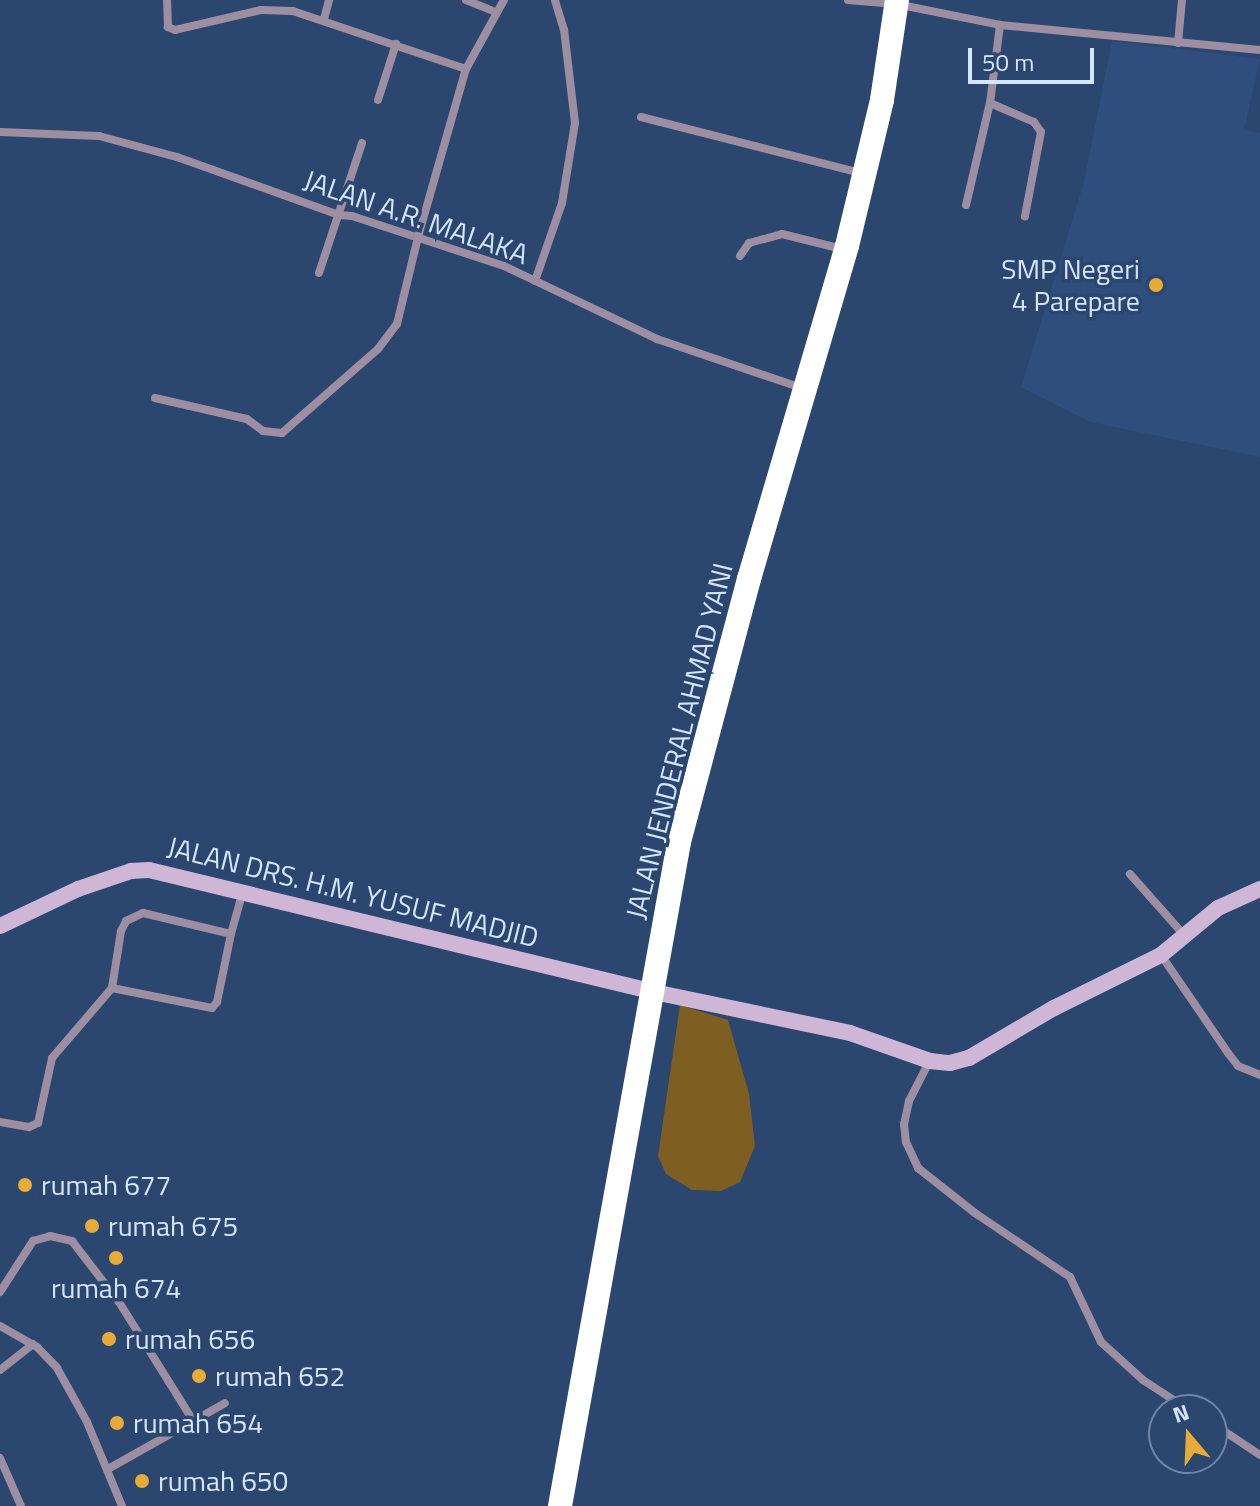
<!DOCTYPE html>
<html>
<head>
<meta charset="utf-8">
<style>
	body { margin:0 }
	#map { position:relative; width:1260px; height:1506px; overflow:hidden; background:#2b466f; font-family:"Titillium Web",sans-serif }
	div>[style] { position:absolute }
	.built>* { inset:0; background:#2f4e7e }
	.green>* { inset:0; background:#7f5e22 }
	.street>* { height:8px; margin:-4px; padding:0 4px; transform-origin:4px; border-radius:4px; background:#9e8ea2 }
	.secondary>* { height:16px; margin:-8px; padding:0 8px; transform-origin:8px; border-radius:8px; background:#cfb6d6 }
	.highway>* { height:24px; margin:-12px; padding:0 12px; transform-origin:12px; border-radius:12px; background:#fff }
	.dots>* { width:22px; height:22px; translate:-50% -50%; box-sizing:border-box; border:4px solid #2b466f; border-radius:50% }
	span { translate:-50% -50%; white-space:nowrap; text-align:center; line-height:1.15; -webkit-text-stroke:7px #2b466f; paint-order:stroke }
	.street-label { font-size:28px; color:#d4e5fe }
	.poi-label { font-size:28px; color:#d4e5fe }
	.right { translate:-100% -50%; text-align:right }
	.left { translate:0 -50%; text-align:left }
	.north { position:absolute; left:1148px; top:1394px; width:80px; height:80px; box-sizing:border-box; background:#2b466f; border:2px solid #6f86a8; border-radius:50%; rotate:341deg; font-size:22px; font-weight:700; line-height:32px; text-align:center; color:#d4e5fe }
	.north::after { content:''; display:block; margin:auto; width:28px; height:36px; background:#e8ab37; clip-path:polygon(50% 0,100% 100%,50% 72%,0 100%) }
	.scale { position:absolute; left:968px; top:48px; width:126px; height:36px; box-sizing:border-box; border:4px solid #d4e5fe; border-top:0; padding-left:10px; font-size:24px; line-height:28px; white-space:nowrap; color:#d4e5fe; -webkit-text-stroke:6px #2b466f; paint-order:stroke }
</style>
</head>
<body>
<div id="map">
	<div class="built">
		<i style="clip-path:polygon(1112px 41px,1260px 59px,1244px 130px,1260px 133px,1260px 457px,1090px 422px,1021px 387px,1084px 182px)"></i>
	</div>
	<div class="green">
		<i style="clip-path:polygon(680px 1005px,728px 1020px,749px 1094px,755px 1146px,740px 1182px,721px 1191px,692px 1190px,666px 1174px,658px 1156px)"></i>
	</div>
	<div class="street">
		<i style="left:466px;top:0;width:31px;rotate:22deg"></i>
		<i style="left:848px;top:0;width:48px;rotate:4.8deg"></i>
		<i style="left:896px;top:4px;width:106px;rotate:11.4deg"></i>
		<i style="left:1000px;top:25px;width:261px;rotate:5.5deg"></i>
		<i style="left:324px;top:19px;width:20px;rotate:-75deg"></i>
		<i style="left:1178px;top:43px;width:43px;rotate:-84.7deg"></i>
		<i style="left:466px;top:69px;width:79px;rotate:-61.2deg"></i>
		<i style="left:378px;top:100px;width:59px;rotate:-72.2deg"></i>
		<i style="left:990px;top:103px;width:48px;rotate:23.4deg"></i>
		<i style="left:1034px;top:122px;width:12px;rotate:55deg"></i>
		<i style="left:1041px;top:132px;width:86px;rotate:100.8deg"></i>
		<i style="left:641px;top:117px;width:226px;rotate:14.3deg"></i>
		<i style="left:0;top:132px;width:99px;rotate:2.3deg"></i>
		<i style="left:99px;top:136px;width:81px;rotate:15.1deg"></i>
		<i style="left:177px;top:157px;width:172px;rotate:19.7deg"></i>
		<i style="left:339px;top:215px;width:13px;rotate:4deg"></i>
		<i style="left:352px;top:216px;width:160px;rotate:18.2deg"></i>
		<i style="left:504px;top:266px;width:170px;rotate:25.5deg"></i>
		<i style="left:657px;top:339px;width:153px;rotate:18.7deg"></i>
		<i style="left:966px;top:205px;width:105px;rotate:-76.8deg"></i>
		<i style="left:990px;top:103px;width:79px;rotate:-82.7deg"></i>
		<i style="left:740px;top:256px;width:16px;rotate:-55deg"></i>
		<i style="left:749px;top:243px;width:34px;rotate:-15deg"></i>
		<i style="left:782px;top:234px;width:62px;rotate:14deg"></i>
		<i style="left:319px;top:273px;width:137px;rotate:-71.7deg"></i>
		<i style="left:535px;top:281px;width:83px;rotate:-70.9deg"></i>
		<i style="left:562px;top:203px;width:81px;rotate:-80.8deg"></i>
		<i style="left:575px;top:123px;width:94px;rotate:-96.7deg"></i>
		<i style="left:564px;top:30px;width:31px;rotate:-107deg"></i>
		<i style="left:155px;top:398px;width:94px;rotate:12.9deg"></i>
		<i style="left:247px;top:419px;width:20px;rotate:37deg"></i>
		<i style="left:263px;top:431px;width:19px;rotate:6deg"></i>
		<i style="left:282px;top:433px;width:128px;rotate:-41.2deg"></i>
		<i style="left:378px;top:349px;width:31px;rotate:-53deg"></i>
		<i style="left:397px;top:324px;width:89px;rotate:-76.4deg"></i>
		<i style="left:418px;top:237px;width:175px;rotate:-74.1deg"></i>
		<i style="left:466px;top:69px;width:182px;rotate:-161.5deg"></i>
		<i style="left:293px;top:11px;width:32px;rotate:-178deg"></i>
		<i style="left:261px;top:10px;width:88px;rotate:166.9deg"></i>
		<i style="left:175px;top:30px;width:8px;rotate:-157deg"></i>
		<i style="left:168px;top:27px;width:27px;rotate:-92deg"></i>
		<i style="left:1130px;top:874px;width:81px;rotate:48.5deg"></i>
		<i style="left:1161px;top:955px;width:119px;rotate:55.6deg"></i>
		<i style="left:1228px;top:1053px;width:16px;rotate:52deg"></i>
		<i style="left:1238px;top:1066px;width:24px;rotate:22deg"></i>
		<i style="left:112px;top:988px;width:102px;rotate:11.3deg"></i>
		<i style="left:212px;top:1008px;width:8px;rotate:-50deg"></i>
		<i style="left:217px;top:1002px;width:69px;rotate:-78.4deg"></i>
		<i style="left:929px;top:1062px;width:44px;rotate:117.1deg"></i>
		<i style="left:909px;top:1101px;width:24px;rotate:102deg"></i>
		<i style="left:904px;top:1124px;width:18px;rotate:84deg"></i>
		<i style="left:906px;top:1142px;width:29px;rotate:65deg"></i>
		<i style="left:918px;top:1168px;width:73px;rotate:38.3deg"></i>
		<i style="left:975px;top:1213px;width:115px;rotate:34deg"></i>
		<i style="left:1070px;top:1277px;width:72px;rotate:64.5deg"></i>
		<i style="left:1101px;top:1342px;width:57px;rotate:42.1deg"></i>
		<i style="left:1143px;top:1380px;width:55px;rotate:33.1deg"></i>
		<i style="left:0;top:1122px;width:29px;rotate:10deg"></i>
		<i style="left:29px;top:1127px;width:10px;rotate:-24deg"></i>
		<i style="left:38px;top:1123px;width:66px;rotate:-77.8deg"></i>
		<i style="left:52px;top:1058px;width:92px;rotate:-49.4deg"></i>
		<i style="left:112px;top:988px;width:58px;rotate:-81deg"></i>
		<i style="left:121px;top:931px;width:11px;rotate:-63deg"></i>
		<i style="left:126px;top:921px;width:19px;rotate:-25deg"></i>
		<i style="left:143px;top:913px;width:90px;rotate:13.4deg"></i>
		<i style="left:231px;top:934px;width:45px;rotate:-74.4deg"></i>
		<i style="left:0;top:1292px;width:61px;rotate:-57.1deg"></i>
		<i style="left:33px;top:1241px;width:18px;rotate:-16deg"></i>
		<i style="left:50px;top:1236px;width:23px;rotate:13deg"></i>
		<i style="left:72px;top:1241px;width:77px;rotate:52.4deg"></i>
		<i style="left:119px;top:1302px;width:138px;rotate:58deg"></i>
		<i style="left:0;top:1326px;width:43px;rotate:29.6deg"></i>
		<i style="left:37px;top:1347px;width:29px;rotate:46deg"></i>
		<i style="left:57px;top:1368px;width:62px;rotate:60.9deg"></i>
		<i style="left:87px;top:1422px;width:91px;rotate:67.4deg"></i>
		<i style="left:0;top:1370px;width:42px;rotate:-38.2deg"></i>
		<i style="left:1212px;top:1423px;width:58px;rotate:33.7deg"></i>
		<i style="left:0;top:1458px;width:52px;rotate:66.4deg"></i>
		<i style="left:108px;top:1469px;width:134px;rotate:-29.4deg"></i>
	</div>
	<div class="secondary">
		<i style="left:0;top:926px;width:86px;rotate:-25.4deg"></i>
		<i style="left:78px;top:889px;width:56px;rotate:-18.8deg"></i>
		<i style="left:131px;top:871px;width:18px;rotate:-3deg"></i>
		<i style="left:149px;top:870px;width:520px;rotate:13.58deg"></i>
		<i style="left:654px;top:992px;width:200px;rotate:11.8deg"></i>
		<i style="left:850px;top:1033px;width:85px;rotate:19.3deg"></i>
		<i style="left:930px;top:1061px;width:20px;rotate:6deg"></i>
		<i style="left:950px;top:1063px;width:20px;rotate:-15deg"></i>
		<i style="left:969px;top:1058px;width:99px;rotate:-30.5deg"></i>
		<i style="left:1054px;top:1008px;width:119px;rotate:-26.4deg"></i>
		<i style="left:1161px;top:955px;width:74px;rotate:-39.5deg"></i>
		<i style="left:1218px;top:908px;width:46px;rotate:-24.3deg"></i>
	</div>
	<div class="highway">
		<i style="left:560px;top:1506px;width:675px;rotate:-79.84deg"></i>
		<i style="left:679px;top:842px;width:272px;rotate:-75.1deg"></i>
		<i style="left:749px;top:579px;width:347px;rotate:-73.6deg"></i>
		<i style="left:847px;top:246px;width:150px;rotate:-76.5deg"></i>
		<i style="left:882px;top:100px;width:101px;rotate:-81.5deg"></i>
	</div>
	<div class="dots">
		<i style="left:1156px;top:285px;background:#e8ab37"></i>
		<i style="left:25px;top:1185px;background:#e8ab37"></i>
		<i style="left:92px;top:1226px;background:#e8ab37"></i>
		<i style="left:116px;top:1258px;background:#e8ab37"></i>
		<i style="left:109px;top:1339px;background:#e8ab37"></i>
		<i style="left:199px;top:1376px;background:#e8ab37"></i>
		<i style="left:117px;top:1423px;background:#e8ab37"></i>
		<i style="left:142px;top:1481px;background:#e8ab37"></i>
	</div>
	<div class="street-label">
		<span style="left:416px;top:217px;rotate:19deg">JALAN A.R. MALAKA</span>
		<span style="left:679px;top:741px;rotate:-76deg">JALAN JENDERAL AHMAD YANI</span>
		<span style="left:353px;top:892px;rotate:14deg">JALAN DRS. H.M. YUSUF MADJID</span>
	</div>
	<div class="poi-label">
		<span class="right" style="left:1140px;top:285px">SMP Negeri<br>4 Parepare</span>
		<span class="left" style="left:41px;top:1185px">rumah 677</span>
		<span class="left" style="left:108px;top:1226px">rumah 675</span>
		<span style="left:116px;top:1288px">rumah 674</span>
		<span class="left" style="left:125px;top:1339px">rumah 656</span>
		<span class="left" style="left:215px;top:1376px">rumah 652</span>
		<span class="left" style="left:133px;top:1423px">rumah 654</span>
		<span class="left" style="left:158px;top:1481px">rumah 650</span>
	</div>
	<div class="north">N</div>
	<div class="scale">50 m</div>
</div>
</body>
</html>
